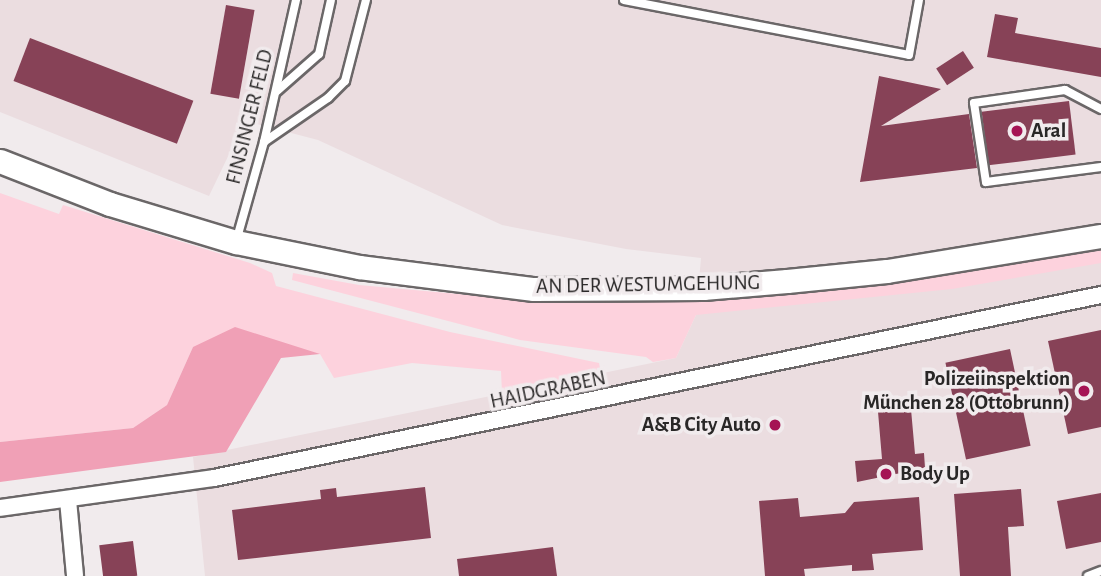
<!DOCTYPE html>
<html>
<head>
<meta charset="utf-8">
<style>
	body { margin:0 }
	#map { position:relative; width:1101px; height:576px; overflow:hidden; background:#f1ebed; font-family:"Alegreya Sans",sans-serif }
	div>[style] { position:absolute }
	.built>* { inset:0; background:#ebdde0 }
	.green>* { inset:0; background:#fdd2dd }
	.forest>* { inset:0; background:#f0a0b6 }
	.building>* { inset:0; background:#874257; transform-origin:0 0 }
	.roads { filter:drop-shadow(2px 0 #6b6768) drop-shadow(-2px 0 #6b6768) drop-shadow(0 2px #6b6768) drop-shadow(0 -2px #6b6768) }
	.lane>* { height:8px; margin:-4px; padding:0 4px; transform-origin:4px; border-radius:4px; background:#fff }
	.street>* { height:16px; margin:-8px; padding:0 8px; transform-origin:8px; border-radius:8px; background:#fff }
	.secondary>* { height:23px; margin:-11.5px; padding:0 11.5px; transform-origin:11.5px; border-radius:11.5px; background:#fff }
	.dots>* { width:19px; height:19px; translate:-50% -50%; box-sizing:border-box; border:4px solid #f1ebed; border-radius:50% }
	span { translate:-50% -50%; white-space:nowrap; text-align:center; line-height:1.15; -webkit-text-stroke:7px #f1ebed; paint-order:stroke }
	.street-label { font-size:21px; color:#292727 }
	.poi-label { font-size:21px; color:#292727; font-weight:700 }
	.left { translate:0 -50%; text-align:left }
	.right { translate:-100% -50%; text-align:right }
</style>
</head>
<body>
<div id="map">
	<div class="built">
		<i style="clip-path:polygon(0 0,1101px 0,1101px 576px,205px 576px,193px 457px,676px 358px,696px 315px,701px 258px,626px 249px,502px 225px,318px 140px,245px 121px,209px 196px,0 112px)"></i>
	</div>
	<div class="green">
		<i style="clip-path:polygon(0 193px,59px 214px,63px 205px,250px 263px,272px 273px,276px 286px,450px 332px,599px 363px,601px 373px,502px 393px,501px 371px,412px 363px,334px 378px,320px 354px,193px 347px,167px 405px,133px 428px,0 442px)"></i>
		<i style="clip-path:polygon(1101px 247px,1101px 263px,952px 289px,696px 315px,676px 358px,653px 362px,646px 357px,520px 340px,292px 280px,293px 273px,359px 285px,535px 301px,705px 299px,890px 281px)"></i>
	</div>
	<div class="forest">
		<i style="clip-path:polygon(235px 327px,320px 354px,281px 358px,226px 452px,0 482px,0 442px,133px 428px,167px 405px,193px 347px)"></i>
	</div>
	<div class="building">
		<i style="left:226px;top:5px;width:29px;height:90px;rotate:10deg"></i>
		<i style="clip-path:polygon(995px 14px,1018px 18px,1015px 33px,1101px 48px,1101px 77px,987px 57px)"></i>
		<i style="left:30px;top:38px;width:175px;height:46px;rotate:21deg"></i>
		<i style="left:963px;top:51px;width:20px;height:32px;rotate:57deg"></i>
		<i style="clip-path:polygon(879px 76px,941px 89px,881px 126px,969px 114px,977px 168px,860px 182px)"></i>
		<i style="left:1069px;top:101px;width:54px;height:88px;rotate:83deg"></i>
		<i style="clip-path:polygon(1101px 330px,1101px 427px,1068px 434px,1048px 341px)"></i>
		<i style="left:1010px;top:349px;width:99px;height:66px;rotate:78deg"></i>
		<i style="clip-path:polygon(910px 398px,915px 454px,924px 453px,925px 468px,857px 482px,855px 461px,882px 459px,877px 400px)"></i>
		<i style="clip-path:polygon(425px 487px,431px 538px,238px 560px,232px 510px,321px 499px,320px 490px,336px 488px,337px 497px)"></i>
		<i style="clip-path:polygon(1021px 489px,1024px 526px,1008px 527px,1011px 576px,960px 576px,954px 494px)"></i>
		<i style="clip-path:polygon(1101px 493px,1101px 542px,1066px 549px,1057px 501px)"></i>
		<i style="clip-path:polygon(919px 497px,923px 550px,872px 554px,874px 570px,852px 571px,852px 565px,804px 569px,805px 576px,765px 576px,759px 501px,798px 498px,800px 517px,845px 513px,854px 502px)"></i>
		<i style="left:133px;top:541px;width:35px;height:34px;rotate:83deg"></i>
		<i style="clip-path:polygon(553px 547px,557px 576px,459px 576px,457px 559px)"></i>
	</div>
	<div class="roads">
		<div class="lane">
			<i style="left:624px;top:0;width:290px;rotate:10.9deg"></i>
			<i style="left:909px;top:55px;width:56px;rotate:-79.7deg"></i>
			<i style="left:277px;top:91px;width:56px;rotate:-41.4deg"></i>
			<i style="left:319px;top:54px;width:55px;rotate:-77.5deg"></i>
			<i style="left:1101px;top:109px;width:41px;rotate:-152.2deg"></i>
			<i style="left:1065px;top:90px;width:92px;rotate:171.9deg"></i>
			<i style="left:974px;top:103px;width:80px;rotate:81.4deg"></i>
			<i style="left:986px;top:182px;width:116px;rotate:-7.4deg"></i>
			<i style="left:264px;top:142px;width:78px;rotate:-34.5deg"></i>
			<i style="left:328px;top:98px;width:24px;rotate:-45deg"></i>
			<i style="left:345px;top:81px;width:84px;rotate:-75.5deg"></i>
			<i style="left:237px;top:238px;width:100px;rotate:-74.3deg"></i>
			<i style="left:264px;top:142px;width:146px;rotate:-77.3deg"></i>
			<i style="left:1088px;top:576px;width:14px;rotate:-21deg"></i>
		</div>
		<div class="street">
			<i style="left:68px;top:500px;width:76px;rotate:84.7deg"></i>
			<i style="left:0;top:508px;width:216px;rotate:-8deg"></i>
			<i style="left:214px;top:478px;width:906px;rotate:-11.66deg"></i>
		</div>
		<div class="secondary">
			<i style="left:0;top:161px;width:118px;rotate:21.4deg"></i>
			<i style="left:110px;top:204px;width:132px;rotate:16.8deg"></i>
			<i style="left:236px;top:242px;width:126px;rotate:11.5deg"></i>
			<i style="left:359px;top:267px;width:176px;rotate:7.2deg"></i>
			<i style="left:534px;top:289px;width:169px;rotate:-0.3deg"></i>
			<i style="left:703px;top:288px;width:84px;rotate:-4.8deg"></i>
			<i style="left:787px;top:281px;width:100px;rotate:-5.7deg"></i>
			<i style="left:887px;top:271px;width:217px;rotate:-9.3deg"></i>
		</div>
	</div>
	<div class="dots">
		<i style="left:1017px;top:131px;background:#a51354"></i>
		<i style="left:1084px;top:391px;background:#a51354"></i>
		<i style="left:775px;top:425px;background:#a51354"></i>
		<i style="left:886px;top:474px;background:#a51354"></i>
	</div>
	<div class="street-label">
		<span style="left:250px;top:117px;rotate:-76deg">FINSINGER FELD</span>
		<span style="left:648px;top:285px;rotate:-1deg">AN DER WESTUMGEHUNG</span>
		<span style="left:548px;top:390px;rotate:-12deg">HAIDGRABEN</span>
	</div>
	<div class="poi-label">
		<span class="left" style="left:1031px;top:131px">Aral</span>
		<span class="right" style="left:1070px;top:391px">Polizeiinspektion<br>München 28 (Ottobrunn)</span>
		<span class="right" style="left:761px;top:425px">A&amp;B City Auto</span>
		<span class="left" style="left:900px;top:474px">Body Up</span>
	</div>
</div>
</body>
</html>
